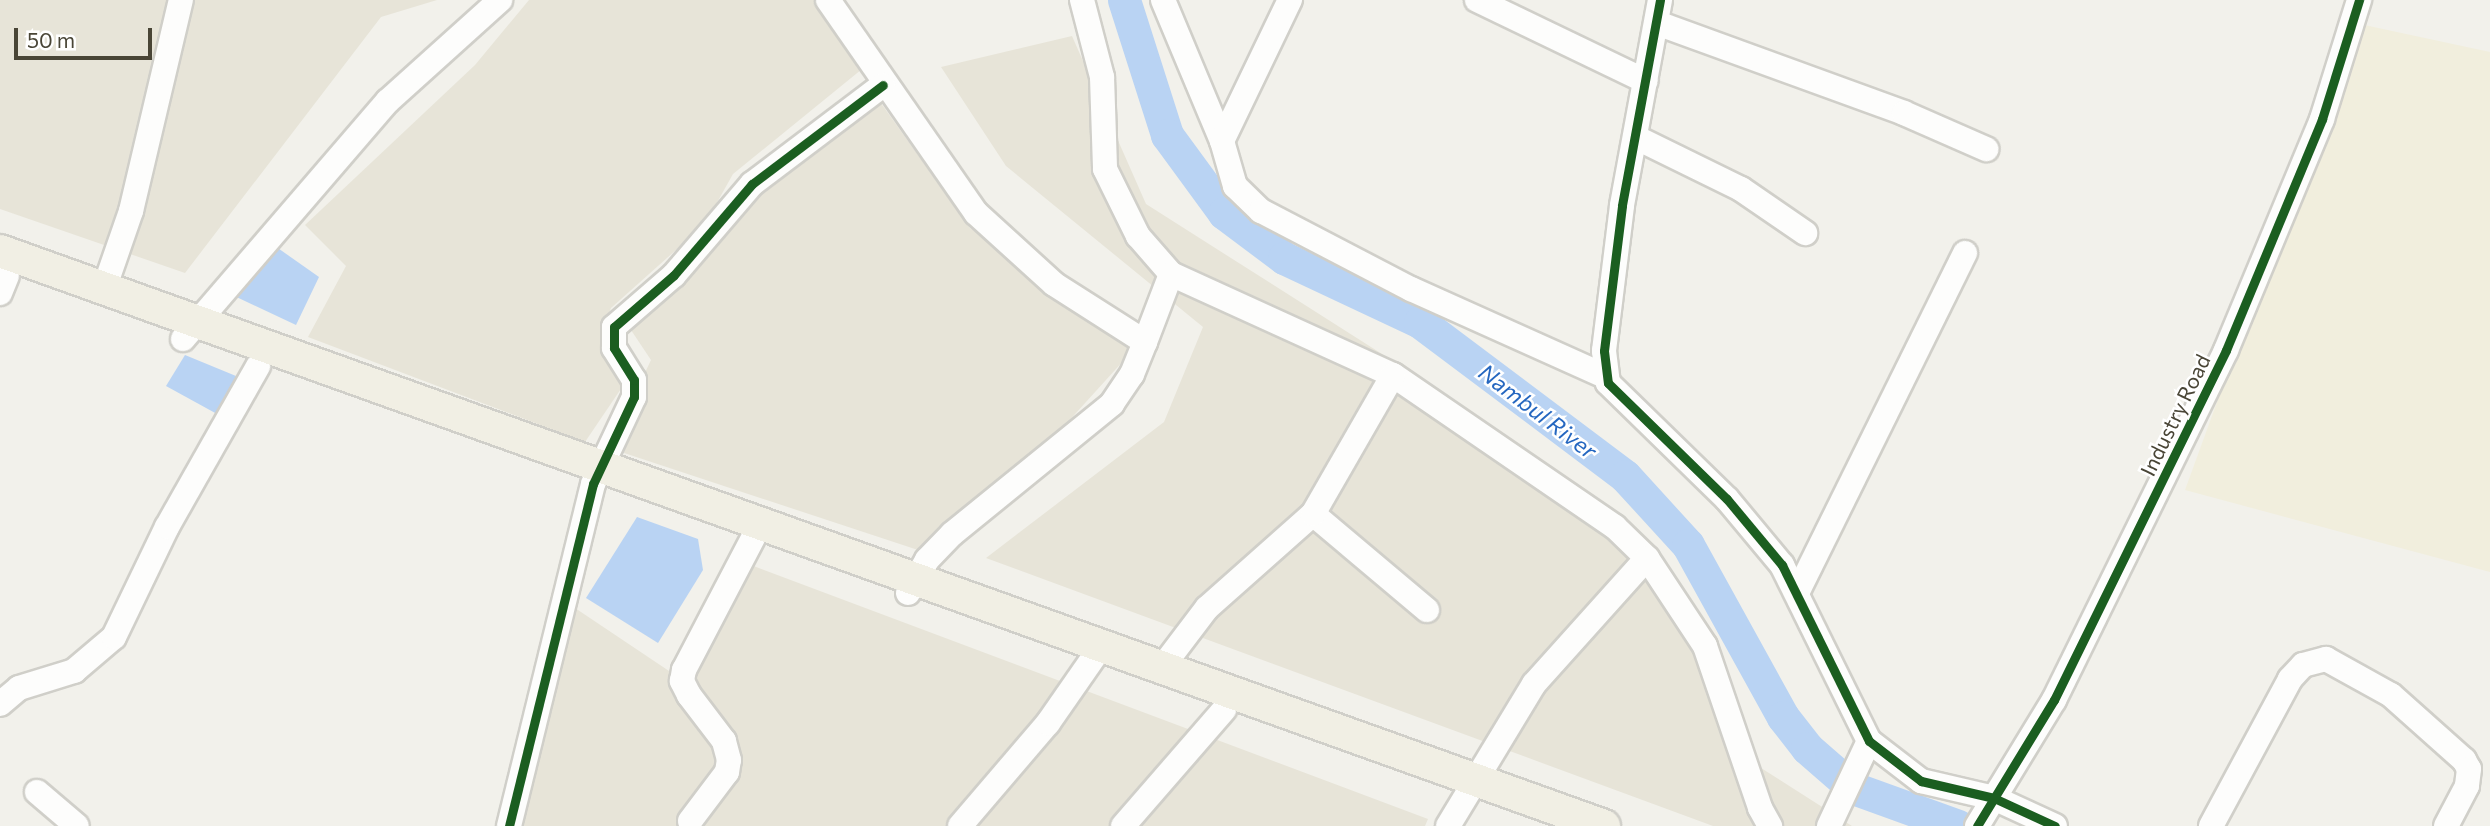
<!DOCTYPE html>
<html>
<head>
<meta charset="utf-8">
<style>
	body { margin:0 }
	#map { position:relative; width:2490px; height:826px; overflow:hidden; background:#f2f1eb; font-family:Commissioner,sans-serif }
	div>[style] { position:absolute }
	.residential>* { inset:0; background:#e7e4d8 }
	.education>* { inset:0; background:#f1eedd }
	.water>* { inset:0; background:#b9d3f3 }
	.river>* { height:33px; margin:-16.5px; padding:0 16.5px; transform-origin:16.5px; border-radius:16.5px; background:#b9d3f3 }
	.roads { filter:drop-shadow(2px 0 #d0cfc9) drop-shadow(-2px 0 #d0cfc9) drop-shadow(0 2px #d0cfc9) drop-shadow(0 -2px #d0cfc9) }
	.minor>* { height:24px; margin:-12px; padding:0 12px; transform-origin:12px; border-radius:12px; background:#fdfdfc }
	.major>* { height:32px; margin:-16px; padding:0 16px; transform-origin:16px; border-radius:16px; background:#f1efe4 }
	.cycleway>* { height:9px; margin:-4.5px; padding:0 4.5px; transform-origin:4.5px; border-radius:4.5px; background:#1b5e20 }
	span { translate:-50% -50%; white-space:nowrap; text-align:center; line-height:1.15; -webkit-text-stroke:5px #fff; paint-order:stroke }
	.street-label { font-size:21px; color:#494536 }
	.water-label { font-size:23px; color:#2567c0; font-style:italic }
	.scale { position:absolute; left:14px; top:28px; width:138px; height:32px; box-sizing:border-box; border:4px solid #494536; border-top:0; padding-left:9px; font-size:21px; line-height:24px; white-space:nowrap; color:#494536; -webkit-text-stroke:5px #fff; paint-order:stroke }
</style>
</head>
<body>
<div id="map">
	<div class="residential">
		<i style="clip-path:polygon(0 0,437px 0,381px 17px,185px 273px,0 209px)"></i>
		<i style="clip-path:polygon(529px 0,814px 0,867px 65px,733px 174px,705px 224px,611px 308px,601px 334px,631px 374px,585px 442px,308px 337px,346px 266px,305px 225px,475px 65px)"></i>
		<i style="clip-path:polygon(1072px 36px,1146px 204px,1426px 382px,1663px 567px,1750px 761px,1852px 826px,1713px 826px,986px 558px,1164px 422px,1203px 327px,1006px 166px,941px 67px)"></i>
		<i style="clip-path:polygon(878px 99px,970px 228px,1135px 348px,1027px 467px,918px 550px,609px 448px,651px 360px,627px 324px,739px 201px)"></i>
		<i style="clip-path:polygon(751px 565px,1428px 819px,1425px 826px,520px 826px,575px 608px,672px 673px)"></i>
	</div>
	<div class="education">
		<i style="clip-path:polygon(2355px 23px,2490px 52px,2490px 572px,2185px 490px)"></i>
	</div>
	<div class="water">
		<i style="clip-path:polygon(265px 239px,319px 277px,296px 325px,228px 293px)"></i>
		<i style="clip-path:polygon(185px 355px,236px 376px,217px 414px,166px 386px)"></i>
		<i style="clip-path:polygon(637px 517px,698px 539px,703px 570px,658px 643px,586px 598px)"></i>
	</div>
	<div class="river">
		<i style="left:1124px;top:0;width:142px;rotate:72.3deg"></i>
		<i style="left:1167px;top:135px;width:97px;rotate:53.8deg"></i>
		<i style="left:1224px;top:213px;width:75px;rotate:36.9deg"></i>
		<i style="left:1284px;top:258px;width:150px;rotate:25.2deg"></i>
		<i style="left:1420px;top:322px;width:256px;rotate:36.9deg"></i>
		<i style="left:1625px;top:476px;width:93px;rotate:47.6deg"></i>
		<i style="left:1688px;top:545px;width:196px;rotate:61.1deg"></i>
		<i style="left:1783px;top:717px;width:39px;rotate:52deg"></i>
		<i style="left:1807px;top:748px;width:61px;rotate:41deg"></i>
		<i style="left:1853px;top:788px;width:112px;rotate:19.9deg"></i>
	</div>
	<div class="roads">
		<div class="minor">
			<i style="left:828px;top:0;width:259px;rotate:55.2deg"></i>
			<i style="left:976px;top:213px;width:105px;rotate:42.3deg"></i>
			<i style="left:1054px;top:284px;width:108px;rotate:32.5deg"></i>
			<i style="left:1145px;top:342px;width:35px;rotate:112deg"></i>
			<i style="left:1132px;top:374px;width:36px;rotate:124deg"></i>
			<i style="left:1112px;top:404px;width:206px;rotate:140.9deg"></i>
			<i style="left:952px;top:534px;width:36px;rotate:134deg"></i>
			<i style="left:927px;top:560px;width:38px;rotate:120deg"></i>
			<i style="left:1082px;top:0;width:80px;rotate:75.4deg"></i>
			<i style="left:1102px;top:77px;width:92px;rotate:88.1deg"></i>
			<i style="left:1105px;top:169px;width:75px;rotate:63.8deg"></i>
			<i style="left:1138px;top:236px;width:50px;rotate:49deg"></i>
			<i style="left:1171px;top:274px;width:73px;rotate:110.9deg"></i>
			<i style="left:1163px;top:0;width:153px;rotate:67.3deg"></i>
			<i style="left:1222px;top:141px;width:47px;rotate:73.9deg"></i>
			<i style="left:1235px;top:186px;width:36px;rotate:44deg"></i>
			<i style="left:1261px;top:211px;width:169px;rotate:27.5deg"></i>
			<i style="left:1411px;top:289px;width:213px;rotate:24.2deg"></i>
			<i style="left:1477px;top:0;width:187px;rotate:25.7deg"></i>
			<i style="left:1660px;top:0;width:209px;rotate:100.5deg"></i>
			<i style="left:1622px;top:206px;width:146px;rotate:97.1deg"></i>
			<i style="left:1604px;top:351px;width:32px;rotate:83deg"></i>
			<i style="left:1608px;top:383px;width:166px;rotate:44.3deg"></i>
			<i style="left:1727px;top:499px;width:86px;rotate:50.2deg"></i>
			<i style="left:1782px;top:565px;width:196px;rotate:63.7deg"></i>
			<i style="left:1869px;top:741px;width:66px;rotate:37.6deg"></i>
			<i style="left:1921px;top:781px;width:75px;rotate:13.1deg"></i>
			<i style="left:1994px;top:798px;width:67px;rotate:24.7deg"></i>
			<i style="left:1657px;top:23px;width:263px;rotate:20deg"></i>
			<i style="left:1904px;top:113px;width:90px;rotate:23.7deg"></i>
			<i style="left:1635px;top:137px;width:118px;rotate:26.1deg"></i>
			<i style="left:1741px;top:189px;width:78px;rotate:34.5deg"></i>
			<i style="left:1222px;top:141px;width:157px;rotate:-64.3deg"></i>
			<i style="left:1171px;top:274px;width:244px;rotate:24.5deg"></i>
			<i style="left:1393px;top:375px;width:269px;rotate:34.4deg"></i>
			<i style="left:1615px;top:527px;width:45px;rotate:44.1deg"></i>
			<i style="left:104px;top:289px;width:83px;rotate:-70.9deg"></i>
			<i style="left:131px;top:211px;width:217px;rotate:-76.7deg"></i>
			<i style="left:0;top:293px;width:18px;rotate:-68deg"></i>
			<i style="left:183px;top:339px;width:314px;rotate:-49.3deg"></i>
			<i style="left:388px;top:101px;width:151px;rotate:-42deg"></i>
			<i style="left:1313px;top:514px;width:149px;rotate:40.1deg"></i>
			<i style="left:1798px;top:591px;width:377px;rotate:-63.7deg"></i>
			<i style="left:1163px;top:666px;width:73px;rotate:-52.8deg"></i>
			<i style="left:1207px;top:608px;width:142px;rotate:-41.6deg"></i>
			<i style="left:1313px;top:514px;width:160px;rotate:-60.1deg"></i>
			<i style="left:0;top:704px;width:25px;rotate:-40deg"></i>
			<i style="left:19px;top:688px;width:58px;rotate:-17.2deg"></i>
			<i style="left:74px;top:671px;width:52px;rotate:-40.4deg"></i>
			<i style="left:114px;top:637px;width:122px;rotate:-64.3deg"></i>
			<i style="left:167px;top:527px;width:185px;rotate:-60.5deg"></i>
			<i style="left:37px;top:792px;width:52px;rotate:40.4deg"></i>
			<i style="left:690px;top:821px;width:61px;rotate:-52.9deg"></i>
			<i style="left:727px;top:772px;width:12px;rotate:-81deg"></i>
			<i style="left:729px;top:760px;width:20px;rotate:-105deg"></i>
			<i style="left:724px;top:741px;width:58px;rotate:-127.3deg"></i>
			<i style="left:689px;top:695px;width:16px;rotate:-117deg"></i>
			<i style="left:682px;top:681px;width:11px;rotate:-80deg"></i>
			<i style="left:684px;top:670px;width:149px;rotate:-62.4deg"></i>
			<i style="left:509px;top:826px;width:352px;rotate:-76.2deg"></i>
			<i style="left:593px;top:484px;width:96px;rotate:-64.8deg"></i>
			<i style="left:634px;top:397px;width:17px;rotate:-90deg"></i>
			<i style="left:634px;top:380px;width:38px;rotate:-122deg"></i>
			<i style="left:614px;top:348px;width:21px;rotate:-90deg"></i>
			<i style="left:614px;top:327px;width:79px;rotate:-40.9deg"></i>
			<i style="left:674px;top:275px;width:120px;rotate:-49.4deg"></i>
			<i style="left:752px;top:184px;width:164px;rotate:-37.1deg"></i>
			<i style="left:960px;top:826px;width:135px;rotate:-49.5deg"></i>
			<i style="left:1048px;top:723px;width:96px;rotate:-55.2deg"></i>
			<i style="left:1123px;top:826px;width:154px;rotate:-49deg"></i>
			<i style="left:1448px;top:826px;width:166px;rotate:-58.8deg"></i>
			<i style="left:1534px;top:684px;width:169px;rotate:-48.1deg"></i>
			<i style="left:1647px;top:558px;width:105px;rotate:56.6deg"></i>
			<i style="left:1705px;top:646px;width:171px;rotate:71.2deg"></i>
			<i style="left:1760px;top:808px;width:21px;rotate:61deg"></i>
			<i style="left:1829px;top:826px;width:94px;rotate:-64.8deg"></i>
			<i style="left:1977px;top:826px;width:148px;rotate:-58.6deg"></i>
			<i style="left:2054px;top:700px;width:390px;rotate:-63.8deg"></i>
			<i style="left:2226px;top:350px;width:250px;rotate:-67.4deg"></i>
			<i style="left:2322px;top:119px;width:125px;rotate:-72.7deg"></i>
			<i style="left:2211px;top:826px;width:167px;rotate:-61.7deg"></i>
			<i style="left:2290px;top:679px;width:19px;rotate:-47deg"></i>
			<i style="left:2303px;top:665px;width:24px;rotate:-15deg"></i>
			<i style="left:2326px;top:659px;width:74px;rotate:29deg"></i>
			<i style="left:2391px;top:695px;width:98px;rotate:41.7deg"></i>
			<i style="left:2464px;top:760px;width:10px;rotate:61deg"></i>
			<i style="left:2469px;top:769px;width:17px;rotate:97deg"></i>
			<i style="left:2467px;top:786px;width:45px;rotate:117.7deg"></i>
		</div>
		<div class="major">
			<i style="left:0;top:251px;width:1704px;rotate:19.72deg"></i>
		</div>
	</div>
	<div class="cycleway">
		<i style="left:1660px;top:0;width:209px;rotate:100.5deg"></i>
		<i style="left:1622px;top:206px;width:146px;rotate:97.1deg"></i>
		<i style="left:1604px;top:351px;width:32px;rotate:83deg"></i>
		<i style="left:1608px;top:383px;width:166px;rotate:44.3deg"></i>
		<i style="left:1727px;top:499px;width:86px;rotate:50.2deg"></i>
		<i style="left:1782px;top:565px;width:196px;rotate:63.7deg"></i>
		<i style="left:1869px;top:741px;width:66px;rotate:37.6deg"></i>
		<i style="left:1921px;top:781px;width:75px;rotate:13.1deg"></i>
		<i style="left:1994px;top:798px;width:67px;rotate:24.7deg"></i>
		<i style="left:509px;top:826px;width:352px;rotate:-76.2deg"></i>
		<i style="left:593px;top:484px;width:96px;rotate:-64.8deg"></i>
		<i style="left:634px;top:397px;width:17px;rotate:-90deg"></i>
		<i style="left:634px;top:380px;width:38px;rotate:-122deg"></i>
		<i style="left:614px;top:348px;width:21px;rotate:-90deg"></i>
		<i style="left:614px;top:327px;width:79px;rotate:-40.9deg"></i>
		<i style="left:674px;top:275px;width:120px;rotate:-49.4deg"></i>
		<i style="left:752px;top:184px;width:164px;rotate:-37.1deg"></i>
		<i style="left:1977px;top:826px;width:148px;rotate:-58.6deg"></i>
		<i style="left:2054px;top:700px;width:390px;rotate:-63.8deg"></i>
		<i style="left:2226px;top:350px;width:250px;rotate:-67.4deg"></i>
		<i style="left:2322px;top:119px;width:125px;rotate:-72.7deg"></i>
	</div>
	<div class="street-label">
		<span style="left:2175px;top:415px;rotate:-64deg">Industry Road</span>
	</div>
	<div class="water-label">
		<span style="left:1538px;top:411px;rotate:37deg">Nambul River</span>
	</div>
	<div class="scale">50 m</div>
</div>
</body>
</html>
